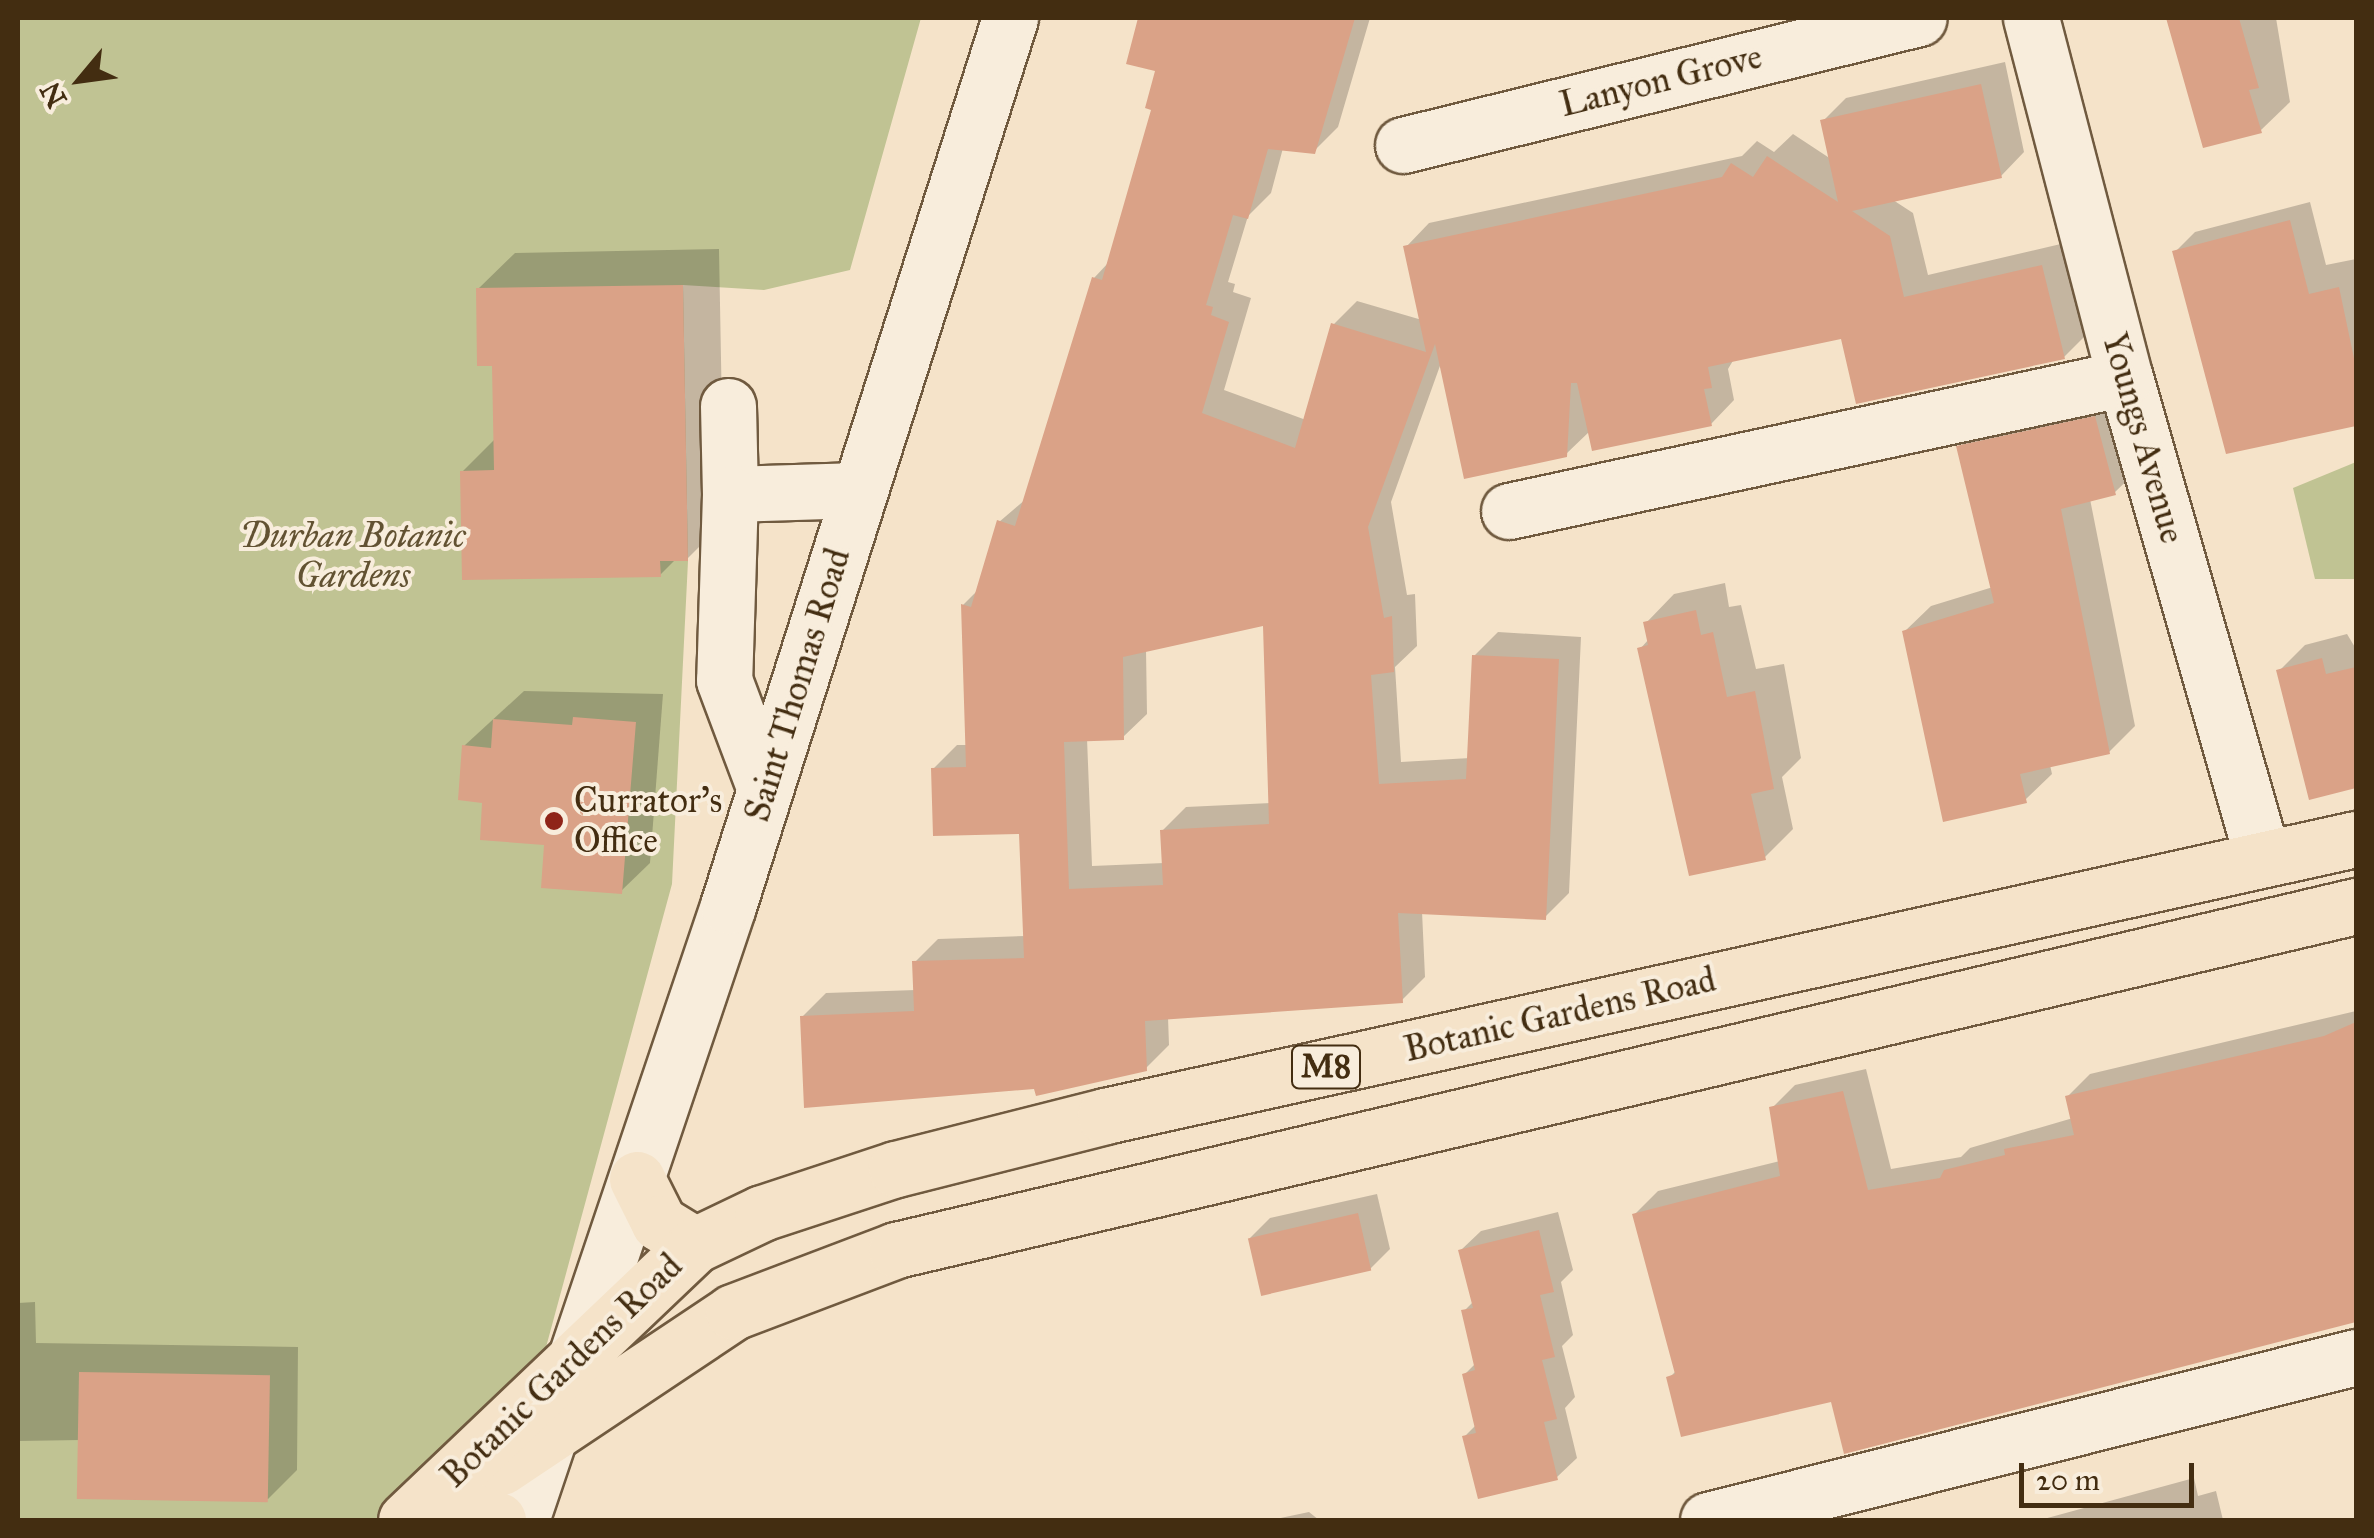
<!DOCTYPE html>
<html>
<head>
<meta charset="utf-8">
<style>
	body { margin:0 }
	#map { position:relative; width:2374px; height:1538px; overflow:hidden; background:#f5e3c9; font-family:"IM FELL Great Primer",serif }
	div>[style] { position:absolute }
	.green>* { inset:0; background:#c0c393 }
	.shadow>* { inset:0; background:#0003 }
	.building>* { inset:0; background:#daa287; transform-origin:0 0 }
	.roads { filter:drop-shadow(2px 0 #705a3f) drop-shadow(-2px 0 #705a3f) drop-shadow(0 2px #705a3f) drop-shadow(0 -2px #705a3f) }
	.minor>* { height:55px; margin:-27.5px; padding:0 27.5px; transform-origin:27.5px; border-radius:27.5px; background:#f8eddc }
	.major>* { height:55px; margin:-27.5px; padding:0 27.5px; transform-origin:27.5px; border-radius:27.5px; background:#f5e3c9 }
	.dots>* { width:28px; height:28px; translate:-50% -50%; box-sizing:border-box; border:5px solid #f8eddc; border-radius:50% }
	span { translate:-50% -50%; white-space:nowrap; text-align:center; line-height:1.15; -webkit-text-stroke:8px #f8eddc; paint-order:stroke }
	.shield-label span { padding:2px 8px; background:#f8eddc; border:2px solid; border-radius:8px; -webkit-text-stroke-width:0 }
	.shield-label { font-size:32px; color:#432d11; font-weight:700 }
	.street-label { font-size:35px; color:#432d11 }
	.park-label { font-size:35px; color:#625232; font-style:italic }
	.poi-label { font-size:35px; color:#432d11 }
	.left { translate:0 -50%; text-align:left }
	.frame { position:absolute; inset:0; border:20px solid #432d11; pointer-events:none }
	.north { position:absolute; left:30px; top:30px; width:100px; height:100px; -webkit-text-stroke:8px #f8eddc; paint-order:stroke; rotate:241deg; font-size:28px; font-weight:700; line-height:40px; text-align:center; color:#432d11 }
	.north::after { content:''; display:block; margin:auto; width:35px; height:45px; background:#432d11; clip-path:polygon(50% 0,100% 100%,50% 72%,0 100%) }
	.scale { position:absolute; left:2019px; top:1463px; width:175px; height:45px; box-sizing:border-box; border:5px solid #432d11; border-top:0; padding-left:12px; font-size:30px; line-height:35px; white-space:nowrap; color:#432d11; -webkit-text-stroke:8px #f8eddc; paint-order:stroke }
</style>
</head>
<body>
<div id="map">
	<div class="green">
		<i style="clip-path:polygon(18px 18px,921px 18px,850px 270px,764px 290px,683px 285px,688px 561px,672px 884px,527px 1417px,375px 1520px,18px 1520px)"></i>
		<i style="clip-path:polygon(2356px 462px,2356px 579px,2315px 579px,2293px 488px)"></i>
	</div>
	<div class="shadow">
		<i style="clip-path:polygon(evenodd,1141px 18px,1370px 18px,1338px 127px,1314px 151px,1283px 148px,1271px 193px,1248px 216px,1228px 282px,1235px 284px,1233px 292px,1251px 298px,1224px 390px,1306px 420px,1333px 325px,1357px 301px,1422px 320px,1406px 247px,1429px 223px,1742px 156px,1757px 141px,1774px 152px,1793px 134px,1831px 159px,1823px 121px,1846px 98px,2005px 62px,2024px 152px,2001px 176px,1893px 200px,1913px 213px,1928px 275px,2065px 243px,2088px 333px,2064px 357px,1843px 336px,1734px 359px,1728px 369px,1734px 400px,1711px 424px,1590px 431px,1566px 454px,1441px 363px,1391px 502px,1407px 595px,1415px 594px,1417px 646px,1395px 667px,1401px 762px,1470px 758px,1474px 656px,1498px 632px,1581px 637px,1569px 893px,1545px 917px,1422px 911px,1425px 977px,1402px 1000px,1168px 1017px,1169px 1045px,1145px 1069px,802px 1017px,826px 993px,916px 990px,915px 962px,938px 939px,1025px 936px,1021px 832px,933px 769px,957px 745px,968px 745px,963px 605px,979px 589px,999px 522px,1026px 499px,1094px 278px,1109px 262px,1154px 108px,1158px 69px,1129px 62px,1141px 18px,1266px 623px,1271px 803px,1186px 807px,1162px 831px,1164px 863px,1092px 866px,1087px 738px,1123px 737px,1147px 714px,1146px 649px,1266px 623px)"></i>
		<i style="clip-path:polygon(2169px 18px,2276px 18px,2290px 102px,2261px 130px,2205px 145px)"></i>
		<i style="clip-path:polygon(2310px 202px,2326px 265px,2356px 259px,2356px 423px,2228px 451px,2175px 252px,2195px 232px)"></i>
		<i style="clip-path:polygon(719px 249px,724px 522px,687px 559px,676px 559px,660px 575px,462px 472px,496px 438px,495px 364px,478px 289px,515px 253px)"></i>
		<i style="clip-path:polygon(2121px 391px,2141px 467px,2114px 493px,2090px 499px,2135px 726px,2109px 752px,2050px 765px,2052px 774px,2025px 800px,1904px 632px,1931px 606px,1993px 587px,1959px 447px,1985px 421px)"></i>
		<i style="clip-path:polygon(1725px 583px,1729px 607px,1741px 605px,1756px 669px,1784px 664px,1801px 758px,1782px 777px,1793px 829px,1764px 858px,1640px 649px,1649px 639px,1646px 623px,1674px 594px)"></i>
		<i style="clip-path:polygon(2347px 634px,2356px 649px,2356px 786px,2311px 797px,2279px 671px,2305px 645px)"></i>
		<i style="clip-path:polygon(524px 691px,663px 694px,650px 863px,621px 891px,485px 800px,464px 746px)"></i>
		<i style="clip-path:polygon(2356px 1011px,2356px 1319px,1846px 1451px,1832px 1399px,1669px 1378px,1677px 1370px,1635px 1214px,1658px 1191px,1780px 1161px,1772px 1108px,1795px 1085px,1866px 1069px,1891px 1169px,1961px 1157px,1970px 1148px,2073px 1118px,2067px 1097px,2090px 1074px)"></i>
		<i style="clip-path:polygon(1377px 1194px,1390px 1249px,1370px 1269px,1250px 1238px,1270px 1218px)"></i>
		<i style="clip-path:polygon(1558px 1212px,1573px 1270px,1561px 1282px,1573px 1335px,1562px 1346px,1575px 1397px,1565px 1408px,1577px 1458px,1557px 1477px,1464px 1437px,1477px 1424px,1464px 1375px,1476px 1363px,1464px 1311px,1474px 1301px,1461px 1250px,1481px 1231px)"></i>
		<i style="clip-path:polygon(35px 1302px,36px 1343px,298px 1347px,297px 1470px,268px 1499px,81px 1440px,18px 1441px,18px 1303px)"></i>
		<i style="clip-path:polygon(2194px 1478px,2198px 1496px,2216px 1491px,2223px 1520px,2040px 1520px)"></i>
		<i style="clip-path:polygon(1309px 1512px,1319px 1520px,1271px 1520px)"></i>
	</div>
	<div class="building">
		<i style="clip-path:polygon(evenodd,1138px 18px,1355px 18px,1315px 154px,1268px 149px,1248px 219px,1233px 215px,1206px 305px,1213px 307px,1211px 315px,1229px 322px,1202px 413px,1295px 448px,1331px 323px,1426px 352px,1403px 246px,1722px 177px,1731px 163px,1753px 177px,1767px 156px,1838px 202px,1820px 120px,1981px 84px,2002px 178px,1852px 211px,1890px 236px,1904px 297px,2042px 265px,2065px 359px,1856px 404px,1841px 339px,1708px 367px,1712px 388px,1704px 389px,1712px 426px,1592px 451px,1577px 383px,1571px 383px,1567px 457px,1464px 479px,1435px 344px,1368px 527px,1384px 618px,1392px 616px,1394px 672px,1371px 675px,1379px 784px,1466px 779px,1472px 655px,1559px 659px,1546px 920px,1398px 913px,1403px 1003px,1145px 1021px,1147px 1071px,1036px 1096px,1034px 1089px,804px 1108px,800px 1016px,914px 1011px,912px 961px,1024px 958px,1019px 834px,933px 836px,931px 768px,966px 767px,961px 604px,971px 607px,997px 520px,1015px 526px,1092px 277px,1102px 280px,1151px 110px,1145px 108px,1155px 71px,1126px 64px,1138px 18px,1263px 626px,1269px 824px,1160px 830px,1163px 885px,1069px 889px,1064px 742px,1124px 740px,1123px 657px,1263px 626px)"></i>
		<i style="clip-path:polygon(2166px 18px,2239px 18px,2259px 88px,2249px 90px,2262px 133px,2203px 148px)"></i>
		<i style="clip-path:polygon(2290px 220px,2309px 294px,2339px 287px,2356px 368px,2356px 426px,2226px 454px,2172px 251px)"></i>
		<i style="clip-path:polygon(683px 285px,688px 561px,660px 561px,661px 577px,462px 580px,460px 471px,494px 470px,492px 366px,477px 366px,476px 288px)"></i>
		<i style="clip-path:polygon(2095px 416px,2116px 495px,2061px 509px,2110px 754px,2020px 774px,2027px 803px,1943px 822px,1902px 631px,1994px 603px,1956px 446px)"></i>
		<i style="clip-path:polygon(1696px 610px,1701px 635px,1713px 632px,1727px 697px,1755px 691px,1774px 789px,1751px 794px,1766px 860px,1689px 876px,1637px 648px,1648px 645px,1643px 622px)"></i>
		<i style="clip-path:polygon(2322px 658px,2326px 674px,2356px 667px,2356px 788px,2309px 800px,2276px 670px)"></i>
		<i style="clip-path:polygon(573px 717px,636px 722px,622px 894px,541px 888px,544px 845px,480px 840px,482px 803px,458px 800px,462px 745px,491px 748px,493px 719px,572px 725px)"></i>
		<i style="clip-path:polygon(2356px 1022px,2356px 1322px,1844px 1454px,1831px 1402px,1681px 1437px,1666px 1377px,1675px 1374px,1632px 1214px,1780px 1176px,1769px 1107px,1843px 1091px,1868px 1190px,1940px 1178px,1944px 1170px,2005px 1155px,2004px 1149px,2074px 1135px,2065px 1096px,2324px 1036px)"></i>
		<i style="left:1358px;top:1213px;width:59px;height:113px;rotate:77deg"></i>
		<i style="clip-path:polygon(1539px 1230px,1554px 1292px,1540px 1295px,1555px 1357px,1542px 1360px,1557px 1419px,1544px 1422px,1558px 1480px,1478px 1499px,1462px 1436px,1476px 1433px,1462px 1374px,1475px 1370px,1461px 1310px,1473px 1308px,1458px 1250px)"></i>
		<i style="left:79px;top:1372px;width:191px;height:127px;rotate:1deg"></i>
	</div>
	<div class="roads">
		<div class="minor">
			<i style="left:2031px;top:18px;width:372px;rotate:75.4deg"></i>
			<i style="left:2125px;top:378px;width:497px;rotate:74deg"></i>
			<i style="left:1403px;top:145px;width:531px;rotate:-13.83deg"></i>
			<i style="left:728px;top:406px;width:88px;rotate:88.7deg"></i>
			<i style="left:730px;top:494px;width:129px;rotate:-1.8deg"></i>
			<i style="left:730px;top:494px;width:186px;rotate:91.8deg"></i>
			<i style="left:724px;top:680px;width:116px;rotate:69.4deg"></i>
			<i style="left:1509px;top:511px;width:630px;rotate:-12.18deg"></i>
			<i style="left:521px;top:1520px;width:648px;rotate:-71.37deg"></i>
			<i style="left:728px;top:906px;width:932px;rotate:-72.38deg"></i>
			<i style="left:1708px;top:1520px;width:668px;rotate:-14.12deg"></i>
		</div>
		<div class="major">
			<i style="left:637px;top:1179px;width:49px;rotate:63.4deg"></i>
			<i style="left:659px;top:1223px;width:42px;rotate:31.4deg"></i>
			<i style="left:501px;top:1467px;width:279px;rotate:-33.7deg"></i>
			<i style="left:733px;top:1312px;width:174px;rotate:-20.8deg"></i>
			<i style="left:896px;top:1250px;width:1500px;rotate:-13.26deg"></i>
			<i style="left:450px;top:1503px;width:51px;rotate:19.5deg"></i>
			<i style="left:406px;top:1520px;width:399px;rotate:-43.6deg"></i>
			<i style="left:695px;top:1245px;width:74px;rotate:-25.5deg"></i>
			<i style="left:762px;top:1213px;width:141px;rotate:-18.2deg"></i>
			<i style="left:896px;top:1169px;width:216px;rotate:-14.2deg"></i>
			<i style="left:1105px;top:1116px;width:1281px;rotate:-12.49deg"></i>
		</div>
	</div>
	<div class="dots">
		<i style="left:554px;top:821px;background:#8f2418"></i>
	</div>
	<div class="shield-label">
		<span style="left:1326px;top:1067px">M8</span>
	</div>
	<div class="street-label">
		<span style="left:1661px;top:81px;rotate:-14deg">Lanyon Grove</span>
		<span style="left:2143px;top:438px;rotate:74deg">Youngs Avenue</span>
		<span style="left:798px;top:685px;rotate:-73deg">Saint Thomas Road</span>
		<span style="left:1560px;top:1015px;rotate:-13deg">Botanic Gardens Road</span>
		<span style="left:562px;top:1371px;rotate:-44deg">Botanic Gardens Road</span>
	</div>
	<div class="park-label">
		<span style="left:353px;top:556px">Durban Botanic<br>Gardens</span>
	</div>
	<div class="poi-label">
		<span class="left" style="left:574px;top:821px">Currator's<br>Office</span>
	</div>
	<div class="frame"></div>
	<div class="north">N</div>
	<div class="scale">20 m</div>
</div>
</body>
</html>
